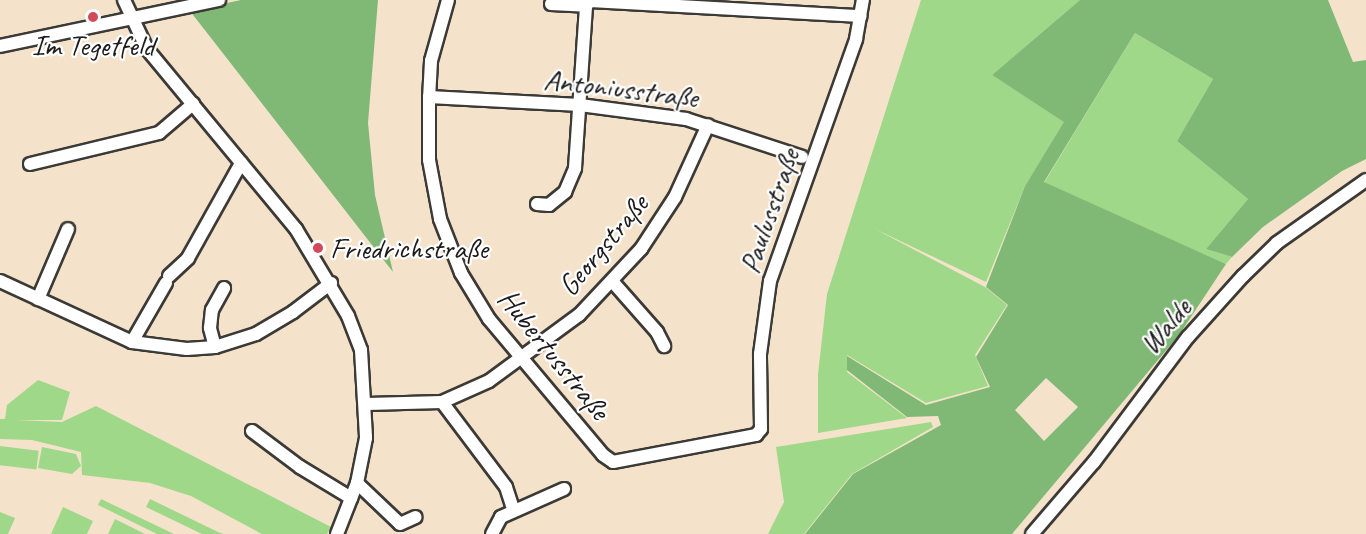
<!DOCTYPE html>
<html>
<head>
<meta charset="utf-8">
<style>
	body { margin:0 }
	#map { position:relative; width:1366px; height:534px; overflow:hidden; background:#f4e3ca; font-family:Caveat,sans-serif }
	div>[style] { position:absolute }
	.green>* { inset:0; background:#a0d88a; transform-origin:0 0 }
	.forest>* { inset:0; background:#80b876 }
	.roads { filter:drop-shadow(2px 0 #3c3a36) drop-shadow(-2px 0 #3c3a36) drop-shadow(0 2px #3c3a36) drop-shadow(0 -2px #3c3a36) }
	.street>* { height:12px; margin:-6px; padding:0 6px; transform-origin:6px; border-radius:6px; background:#fff }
	.dots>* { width:16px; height:16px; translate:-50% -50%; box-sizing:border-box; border:3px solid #fff; border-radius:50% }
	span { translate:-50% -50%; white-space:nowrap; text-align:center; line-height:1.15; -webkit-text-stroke:4.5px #fff; paint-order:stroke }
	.poi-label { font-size:30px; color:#1c1c1c }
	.left { translate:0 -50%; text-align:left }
	.street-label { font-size:30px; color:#1c1c1c }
</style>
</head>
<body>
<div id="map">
	<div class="green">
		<i style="clip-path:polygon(921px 0,1080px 0,992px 75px,1065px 122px,1025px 186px,986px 282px,875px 229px,985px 287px,1007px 305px,975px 355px,988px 386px,926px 403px,847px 355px,847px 372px,907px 418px,818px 433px,818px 374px,827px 294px)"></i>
		<i style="clip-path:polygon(1135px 33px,1213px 79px,1177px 141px,1248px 199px,1206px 249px,1232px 257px,1226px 264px,1044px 183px)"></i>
		<i style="clip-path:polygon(38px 380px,70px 392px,62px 420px,16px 420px,62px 422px,96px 406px,331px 527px,327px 534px,262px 534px,191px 496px,150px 483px,82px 475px,81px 452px,32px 440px,0 439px,0 419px,5px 419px,7px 405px)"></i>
		<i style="clip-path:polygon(931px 422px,933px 427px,852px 474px,804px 534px,768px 534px,784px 502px,776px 447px)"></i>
		<i style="left:0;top:446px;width:39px;height:19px;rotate:7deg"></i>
		<i style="clip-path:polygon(42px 447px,76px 454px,81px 466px,72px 474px,38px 468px)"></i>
		<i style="clip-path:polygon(101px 499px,174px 534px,157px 534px,98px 505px)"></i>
		<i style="clip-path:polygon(150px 499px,218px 532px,224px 534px,202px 534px,146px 507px)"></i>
		<i style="clip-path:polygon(63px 507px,93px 521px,87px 534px,51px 534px)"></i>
		<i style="clip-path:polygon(0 512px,15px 518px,8px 534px,0 534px)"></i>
		<i style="clip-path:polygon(115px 519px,145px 534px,108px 534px)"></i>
	</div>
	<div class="forest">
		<i style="clip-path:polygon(241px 0,378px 0,368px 123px,375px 195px,393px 272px,190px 11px)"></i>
		<i style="clip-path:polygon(evenodd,1080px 0,1328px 0,1353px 62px,1366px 60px,1366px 159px,1342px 171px,1263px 227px,1232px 257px,1206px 249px,1248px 199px,1177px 141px,1213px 79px,1135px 33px,1044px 182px,1226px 264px,1179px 335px,1012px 534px,805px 534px,853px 474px,941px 425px,938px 416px,907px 417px,847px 370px,847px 356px,926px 405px,990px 387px,976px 357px,1008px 305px,986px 287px,1025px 186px,1064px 122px,992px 75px,1080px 0,1046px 378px,1078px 407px,1044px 441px,1015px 410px,1046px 378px)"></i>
	</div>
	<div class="roads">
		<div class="street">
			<i style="left:124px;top:0;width:54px;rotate:64.9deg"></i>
			<i style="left:147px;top:49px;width:234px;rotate:50.4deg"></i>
			<i style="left:296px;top:229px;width:101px;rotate:59.1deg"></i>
			<i style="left:348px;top:316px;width:36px;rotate:69deg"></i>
			<i style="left:361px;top:350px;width:88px;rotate:86.7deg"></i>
			<i style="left:366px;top:438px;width:46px;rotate:101.3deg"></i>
			<i style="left:357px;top:483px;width:55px;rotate:111.4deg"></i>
			<i style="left:448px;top:0;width:63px;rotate:105.6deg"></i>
			<i style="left:431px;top:61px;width:36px;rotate:93deg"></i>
			<i style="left:429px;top:97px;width:63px;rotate:90deg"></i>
			<i style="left:429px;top:160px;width:60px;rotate:79.4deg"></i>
			<i style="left:440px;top:219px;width:58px;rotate:68.7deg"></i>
			<i style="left:461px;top:273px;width:54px;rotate:58.7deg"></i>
			<i style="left:489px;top:319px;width:177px;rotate:50deg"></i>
			<i style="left:603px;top:455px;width:12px;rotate:35deg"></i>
			<i style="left:613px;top:462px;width:146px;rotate:-10.7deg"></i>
			<i style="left:756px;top:435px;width:8px;rotate:-50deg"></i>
			<i style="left:761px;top:429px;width:75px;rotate:-90.8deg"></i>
			<i style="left:760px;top:354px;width:74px;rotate:-82.2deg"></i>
			<i style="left:770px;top:281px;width:257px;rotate:-70.4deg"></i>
			<i style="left:856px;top:39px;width:40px;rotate:-80deg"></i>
			<i style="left:551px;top:4px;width:35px;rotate:3deg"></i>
			<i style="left:586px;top:6px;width:6px;rotate:-51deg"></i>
			<i style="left:590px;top:1px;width:271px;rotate:3.2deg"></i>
			<i style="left:0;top:46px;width:224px;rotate:-11.9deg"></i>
			<i style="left:429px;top:97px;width:151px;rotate:3deg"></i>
			<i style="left:580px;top:105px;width:107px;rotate:7.5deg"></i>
			<i style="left:686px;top:119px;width:122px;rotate:18.1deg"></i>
			<i style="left:30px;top:164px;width:133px;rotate:-13.5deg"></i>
			<i style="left:159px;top:133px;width:45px;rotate:-40.5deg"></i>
			<i style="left:537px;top:204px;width:12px;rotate:5deg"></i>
			<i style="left:549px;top:205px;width:21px;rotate:-39deg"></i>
			<i style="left:565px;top:192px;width:26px;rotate:-67deg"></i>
			<i style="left:575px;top:168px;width:162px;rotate:-86.1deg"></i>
			<i style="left:169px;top:276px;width:26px;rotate:-43deg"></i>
			<i style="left:188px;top:258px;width:109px;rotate:-60.8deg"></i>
			<i style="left:0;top:281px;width:145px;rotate:24.8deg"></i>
			<i style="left:132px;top:342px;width:55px;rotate:7.3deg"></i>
			<i style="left:187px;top:349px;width:28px;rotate:-4deg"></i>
			<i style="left:215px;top:347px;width:43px;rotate:-17.6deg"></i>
			<i style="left:256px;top:334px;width:43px;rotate:-30.7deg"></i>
			<i style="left:293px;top:312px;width:48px;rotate:-37.3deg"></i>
			<i style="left:612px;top:281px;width:68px;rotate:48.6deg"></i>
			<i style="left:657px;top:332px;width:16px;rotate:63deg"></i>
			<i style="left:38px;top:299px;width:76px;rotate:-66.8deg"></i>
			<i style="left:132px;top:342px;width:68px;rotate:-60deg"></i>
			<i style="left:215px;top:347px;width:20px;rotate:-105deg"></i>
			<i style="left:210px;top:328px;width:18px;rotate:-84deg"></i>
			<i style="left:212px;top:310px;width:25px;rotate:-61deg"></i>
			<i style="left:442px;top:402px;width:106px;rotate:53deg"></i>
			<i style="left:506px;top:487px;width:25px;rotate:72deg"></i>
			<i style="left:367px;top:404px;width:75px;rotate:-1.5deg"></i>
			<i style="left:442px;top:402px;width:51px;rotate:-24.1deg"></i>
			<i style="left:489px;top:381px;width:112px;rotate:-36.3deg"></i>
			<i style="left:579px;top:315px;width:91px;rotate:-46.8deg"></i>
			<i style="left:641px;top:249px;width:62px;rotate:-56.8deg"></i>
			<i style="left:675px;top:197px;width:79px;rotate:-65.4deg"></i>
			<i style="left:252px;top:431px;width:60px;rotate:36.9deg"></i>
			<i style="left:300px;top:467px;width:60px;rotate:31.3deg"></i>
			<i style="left:357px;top:483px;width:59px;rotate:43.6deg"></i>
			<i style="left:400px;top:524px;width:17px;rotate:-24deg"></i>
			<i style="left:492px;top:534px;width:19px;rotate:-62deg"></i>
			<i style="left:501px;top:517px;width:69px;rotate:-24deg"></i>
			<i style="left:1032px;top:534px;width:95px;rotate:-49.3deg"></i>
			<i style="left:1094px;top:462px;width:156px;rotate:-53.1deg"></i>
			<i style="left:1188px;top:337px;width:82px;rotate:-48deg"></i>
			<i style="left:1243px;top:276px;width:47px;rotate:-44.1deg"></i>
			<i style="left:1277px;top:243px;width:109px;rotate:-35.3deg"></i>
		</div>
	</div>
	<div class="dots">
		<i style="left:93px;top:17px;background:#d1495b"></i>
		<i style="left:318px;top:248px;background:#d1495b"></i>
	</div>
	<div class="poi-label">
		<span style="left:93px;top:45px">Im Tegetfeld</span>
		<span class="left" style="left:330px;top:248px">Friedrichstraße</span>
	</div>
	<div class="street-label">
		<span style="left:621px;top:88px;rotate:7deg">Antoniusstraße</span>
		<span style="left:769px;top:211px;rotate:-71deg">Paulusstraße</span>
		<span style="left:603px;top:245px;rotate:-50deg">Georgstraße</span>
		<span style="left:1165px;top:326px;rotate:-50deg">Walde</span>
		<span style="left:554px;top:354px;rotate:51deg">Hubertusstraße</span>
	</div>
</div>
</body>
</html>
